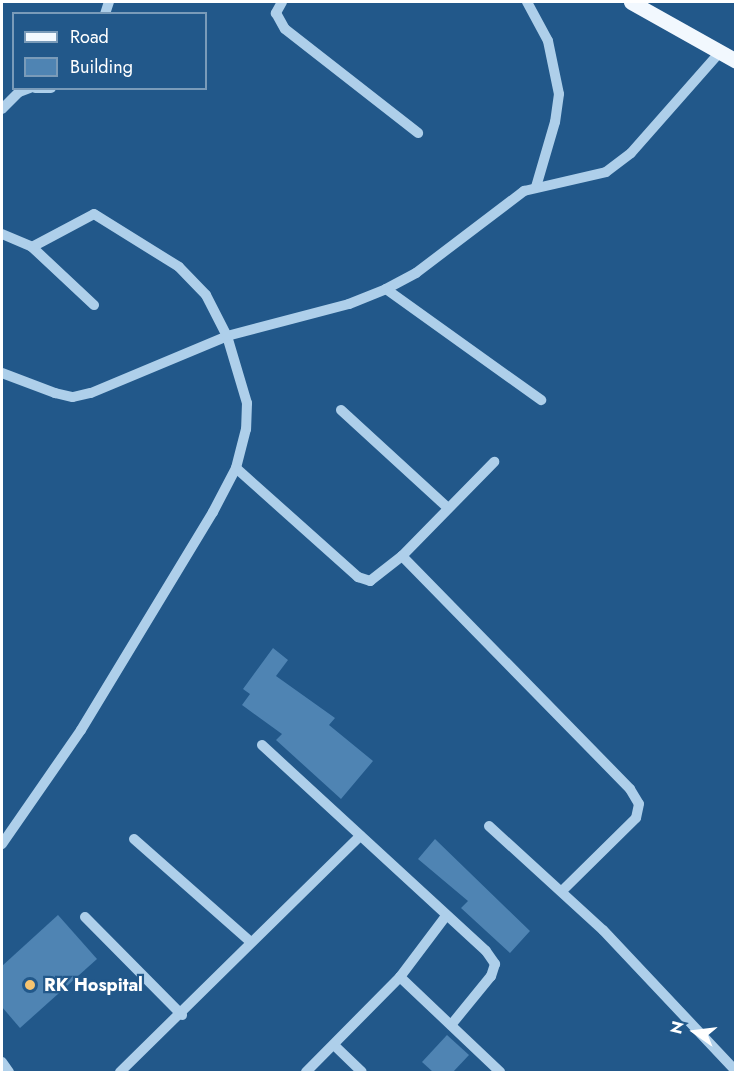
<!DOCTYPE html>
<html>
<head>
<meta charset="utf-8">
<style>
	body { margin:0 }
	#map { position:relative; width:737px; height:1074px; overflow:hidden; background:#22588a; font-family:Jost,sans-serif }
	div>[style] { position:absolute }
	.building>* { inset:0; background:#4f84b3 }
	.minor>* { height:10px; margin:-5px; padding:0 5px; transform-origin:5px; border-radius:5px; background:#aecfea }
	.major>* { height:15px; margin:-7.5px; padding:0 7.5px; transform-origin:7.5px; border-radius:7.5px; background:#f2f8fe }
	.dots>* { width:16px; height:16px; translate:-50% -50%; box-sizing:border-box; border:3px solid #22588a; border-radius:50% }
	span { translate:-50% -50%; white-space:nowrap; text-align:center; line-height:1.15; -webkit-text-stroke:4.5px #22588a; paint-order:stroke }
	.poi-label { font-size:18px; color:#fff; font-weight:700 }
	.left { translate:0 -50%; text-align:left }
	.frame { position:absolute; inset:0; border:3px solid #fff; pointer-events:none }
	.legend { position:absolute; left:12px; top:12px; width:195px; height:78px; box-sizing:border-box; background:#22588a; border:2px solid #7a9bb9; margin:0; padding:8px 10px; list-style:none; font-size:18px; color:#fff }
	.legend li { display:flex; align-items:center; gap:12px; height:30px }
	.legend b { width:30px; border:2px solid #7a9bb9 }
	.north { position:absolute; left:665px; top:1002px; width:60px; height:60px; -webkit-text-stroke:4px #22588a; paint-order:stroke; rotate:284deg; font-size:16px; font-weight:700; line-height:24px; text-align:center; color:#fff }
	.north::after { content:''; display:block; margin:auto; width:21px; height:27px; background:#fff; clip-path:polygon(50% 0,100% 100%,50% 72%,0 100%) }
</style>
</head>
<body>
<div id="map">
	<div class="building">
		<i style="clip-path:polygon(273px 648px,288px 660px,276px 676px,335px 718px,329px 725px,373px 761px,341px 799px,276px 740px,282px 734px,242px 705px,250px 694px,243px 689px)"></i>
		<i style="clip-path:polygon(435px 839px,530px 931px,510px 953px,461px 908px,468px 901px,418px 859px)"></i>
		<i style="clip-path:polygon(58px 915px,97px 959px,20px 1028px,2px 1007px,2px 966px)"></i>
		<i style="clip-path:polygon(447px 1035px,469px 1055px,453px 1072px,433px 1072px,422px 1062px)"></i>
	</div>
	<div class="minor">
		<i style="left:282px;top:2px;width:13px;rotate:119deg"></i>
		<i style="left:276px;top:13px;width:18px;rotate:61deg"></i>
		<i style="left:285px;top:29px;width:169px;rotate:38deg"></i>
		<i style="left:527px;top:2px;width:44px;rotate:61.7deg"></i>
		<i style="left:548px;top:41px;width:54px;rotate:78.3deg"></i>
		<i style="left:559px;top:94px;width:28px;rotate:98deg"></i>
		<i style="left:555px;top:122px;width:68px;rotate:106.3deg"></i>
		<i style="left:105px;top:14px;width:13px;rotate:-72deg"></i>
		<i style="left:35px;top:88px;width:16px"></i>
		<i style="left:2px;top:109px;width:24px;rotate:-45deg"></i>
		<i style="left:19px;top:92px;width:12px;rotate:-20deg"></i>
		<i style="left:2px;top:234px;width:33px;rotate:23deg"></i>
		<i style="left:32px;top:247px;width:70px;rotate:-28deg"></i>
		<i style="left:94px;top:214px;width:100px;rotate:31.9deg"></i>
		<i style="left:179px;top:267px;width:39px;rotate:46deg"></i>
		<i style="left:206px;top:295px;width:46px;rotate:62.9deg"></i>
		<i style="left:227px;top:336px;width:70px;rotate:73.4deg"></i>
		<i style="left:247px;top:403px;width:26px;rotate:92deg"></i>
		<i style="left:246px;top:429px;width:40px;rotate:104.4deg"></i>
		<i style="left:236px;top:468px;width:50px;rotate:117.6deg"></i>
		<i style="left:213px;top:512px;width:255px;rotate:121.2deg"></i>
		<i style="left:81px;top:730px;width:139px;rotate:124.7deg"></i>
		<i style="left:32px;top:247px;width:85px;rotate:43.1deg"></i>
		<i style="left:386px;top:289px;width:191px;rotate:35.6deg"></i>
		<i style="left:2px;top:373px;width:57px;rotate:20.7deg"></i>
		<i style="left:55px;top:393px;width:18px;rotate:13deg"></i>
		<i style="left:73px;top:397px;width:18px;rotate:-13deg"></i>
		<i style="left:91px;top:393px;width:147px;rotate:-22.7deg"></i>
		<i style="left:227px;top:336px;width:126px;rotate:-14.7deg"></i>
		<i style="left:349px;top:304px;width:40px;rotate:-22deg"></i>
		<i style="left:386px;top:289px;width:34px;rotate:-28deg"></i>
		<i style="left:416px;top:273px;width:136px;rotate:-37.2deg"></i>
		<i style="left:524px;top:191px;width:84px;rotate:-13deg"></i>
		<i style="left:606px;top:172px;width:31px;rotate:-37deg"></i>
		<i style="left:631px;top:153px;width:135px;rotate:-48.6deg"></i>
		<i style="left:341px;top:410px;width:145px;rotate:42.5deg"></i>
		<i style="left:236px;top:468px;width:164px;rotate:41.8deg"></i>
		<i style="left:358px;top:577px;width:13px;rotate:18deg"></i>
		<i style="left:370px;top:581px;width:41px;rotate:-38deg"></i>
		<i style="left:402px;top:556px;width:132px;rotate:-45.6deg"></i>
		<i style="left:402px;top:556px;width:326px;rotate:45.6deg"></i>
		<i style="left:630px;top:789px;width:17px;rotate:59deg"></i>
		<i style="left:639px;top:804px;width:14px;rotate:102deg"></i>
		<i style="left:636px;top:818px;width:104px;rotate:135.4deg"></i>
		<i style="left:262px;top:745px;width:304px;rotate:42.6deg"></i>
		<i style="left:486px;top:951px;width:16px;rotate:55deg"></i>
		<i style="left:495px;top:964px;width:13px;rotate:108deg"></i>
		<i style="left:491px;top:976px;width:63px;rotate:129.2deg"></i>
		<i style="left:489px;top:826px;width:154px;rotate:42.4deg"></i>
		<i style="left:603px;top:930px;width:194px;rotate:46.7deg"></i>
		<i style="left:134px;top:839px;width:156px;rotate:41.4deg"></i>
		<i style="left:85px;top:917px;width:138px;rotate:45.3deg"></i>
		<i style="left:400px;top:977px;width:138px;rotate:43.5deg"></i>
		<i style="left:335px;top:1046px;width:37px;rotate:44deg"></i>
		<i style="left:2px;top:1062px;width:12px;rotate:55deg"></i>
		<i style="left:120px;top:1072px;width:337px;rotate:-44.5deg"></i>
		<i style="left:306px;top:1072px;width:134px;rotate:-45.3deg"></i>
		<i style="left:400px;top:977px;width:76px;rotate:-53deg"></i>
	</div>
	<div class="major">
		<i style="left:631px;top:2px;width:120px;rotate:29.3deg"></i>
	</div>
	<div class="dots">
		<i style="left:30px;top:985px;background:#f6c470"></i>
	</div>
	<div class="poi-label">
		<span class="left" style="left:44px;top:985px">RK Hospital</span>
	</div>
	<div class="frame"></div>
	<ul class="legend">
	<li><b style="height:8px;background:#f2f8fe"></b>Road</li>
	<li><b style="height:16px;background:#4f84b3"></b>Building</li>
	</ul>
	<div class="north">N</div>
</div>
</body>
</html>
